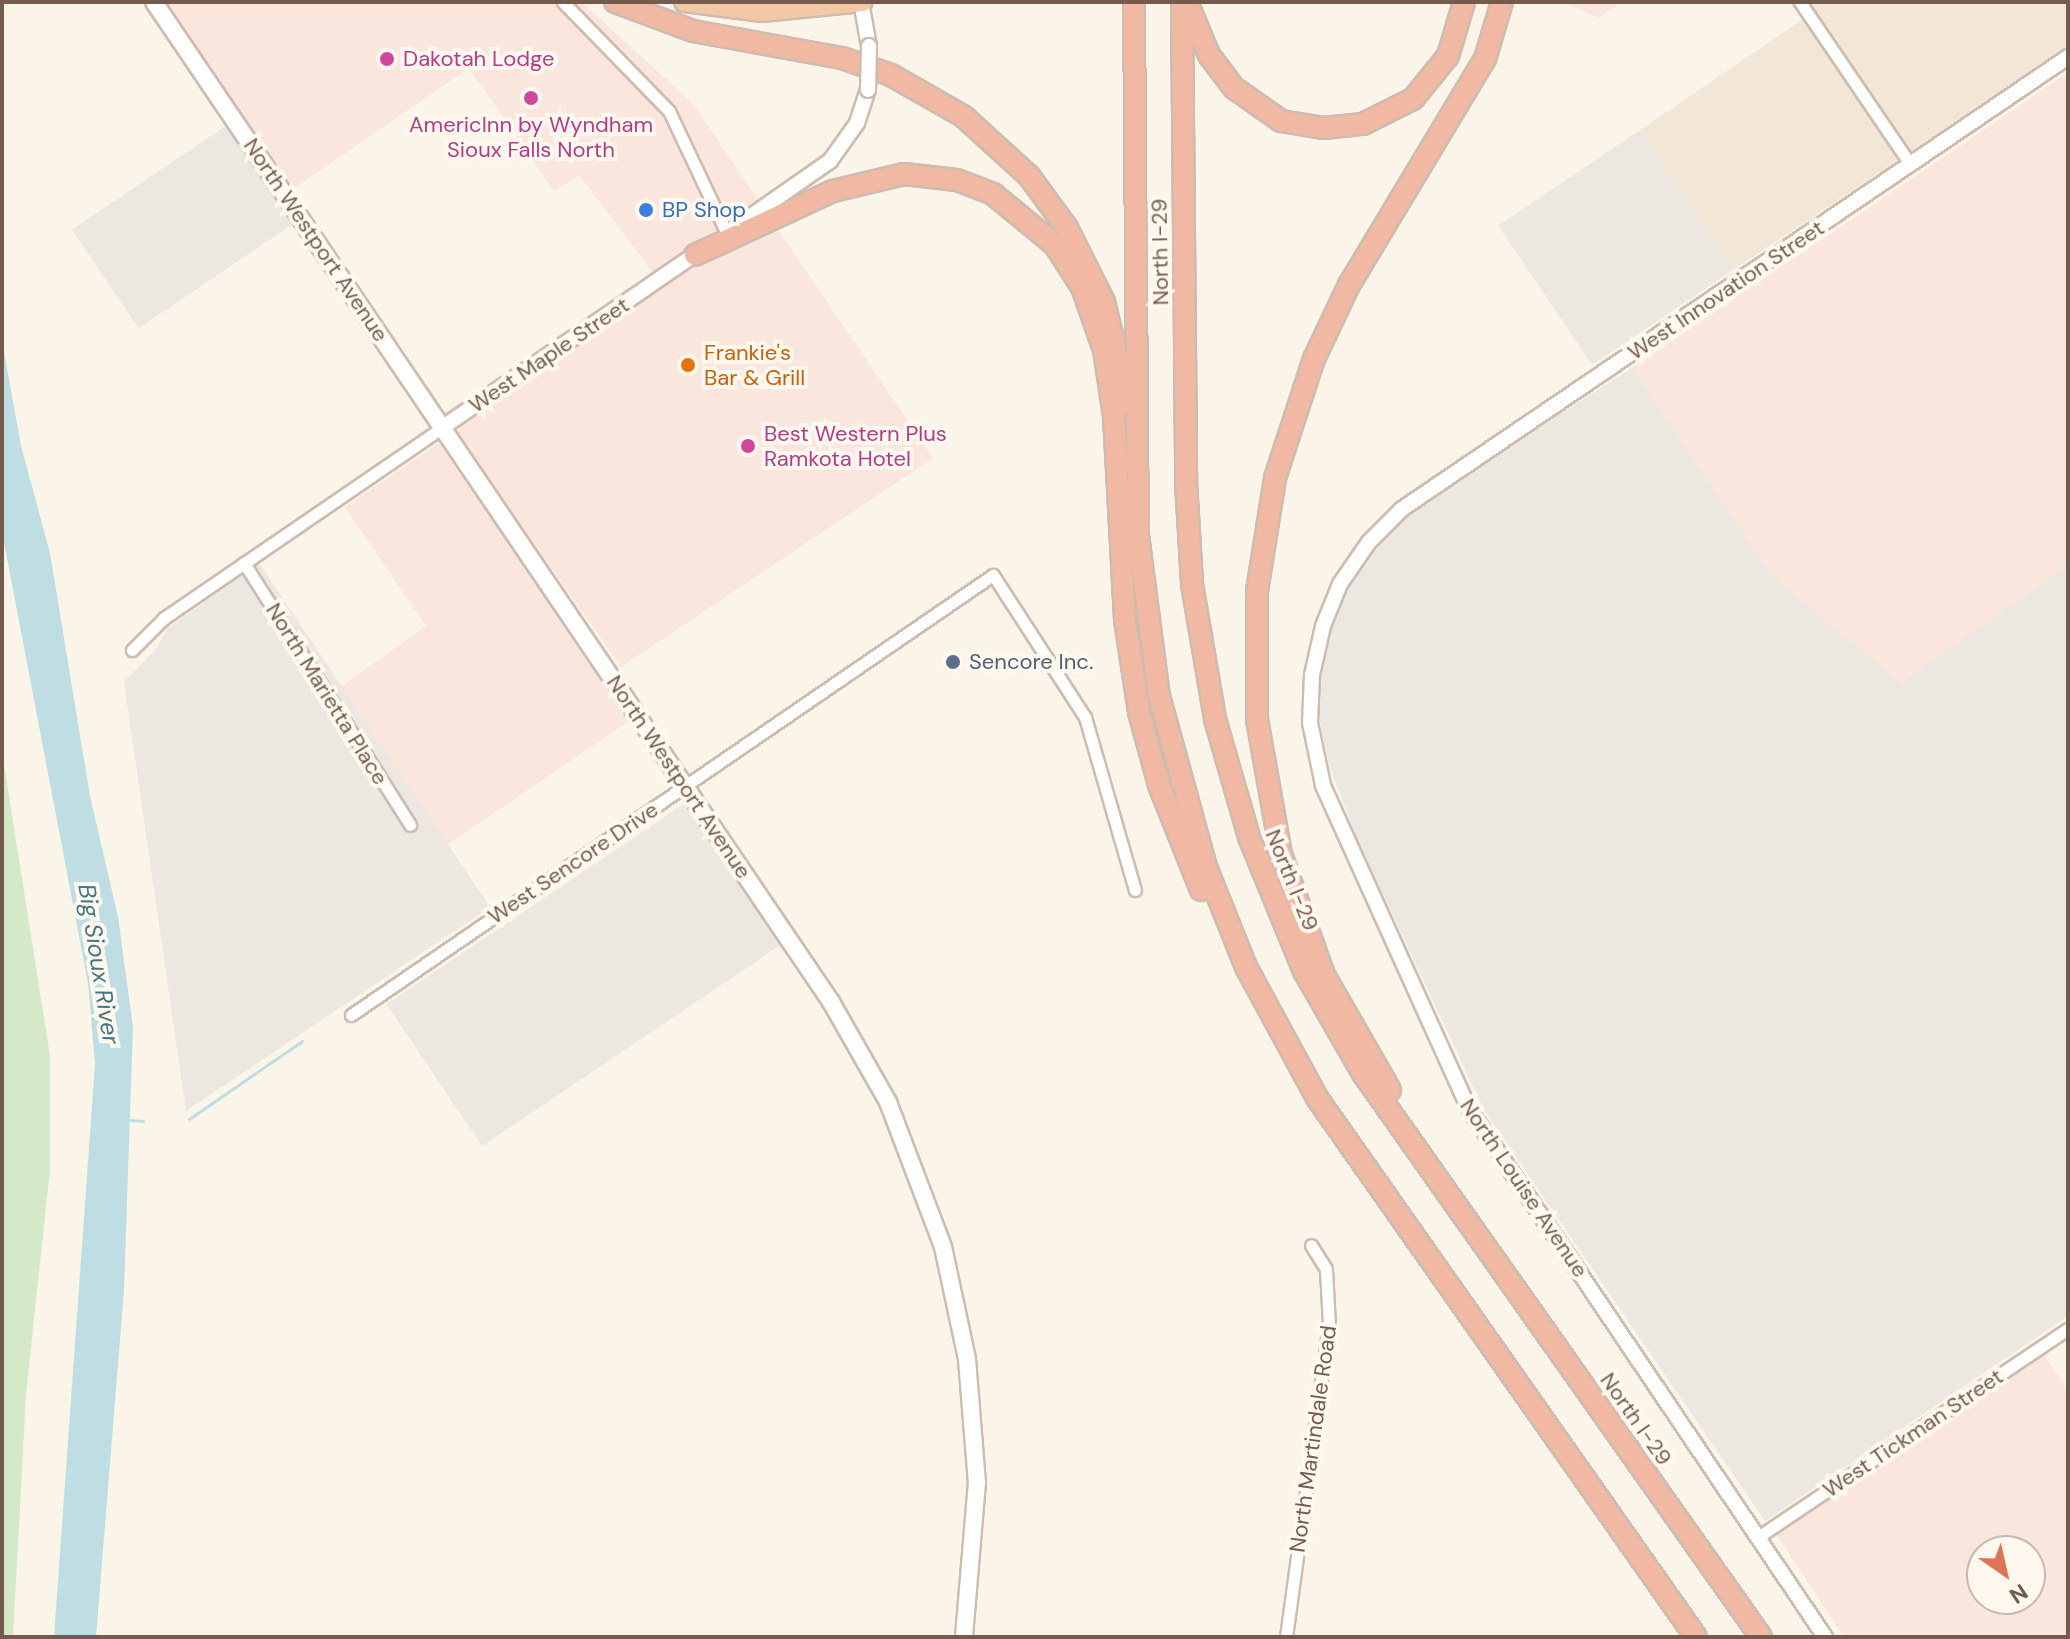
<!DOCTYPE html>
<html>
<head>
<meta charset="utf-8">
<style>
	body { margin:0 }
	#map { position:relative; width:2070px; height:1639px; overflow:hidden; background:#fbf4e8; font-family:"DM Sans",sans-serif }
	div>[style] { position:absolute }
	.residential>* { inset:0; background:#f2e6d7 }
	.commercial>* { inset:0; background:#fbe6dd }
	.industrial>* { inset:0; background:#ece7e1; transform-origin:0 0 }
	.green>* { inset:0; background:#d5e8c7 }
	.water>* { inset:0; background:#bedee4 }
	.stream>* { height:3px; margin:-1.5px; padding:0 1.5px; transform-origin:1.5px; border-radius:1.5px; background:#bedee4 }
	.roads { filter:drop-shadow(2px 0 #cdbcaf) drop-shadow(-2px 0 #cdbcaf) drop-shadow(0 2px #cdbcaf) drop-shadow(0 -2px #cdbcaf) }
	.minor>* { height:11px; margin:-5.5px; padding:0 5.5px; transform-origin:5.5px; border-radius:5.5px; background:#fff }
	.tertiary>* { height:14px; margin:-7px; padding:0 7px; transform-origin:7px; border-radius:7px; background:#fff }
	.secondary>* { height:16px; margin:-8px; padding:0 8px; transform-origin:8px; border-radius:8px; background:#fff }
	.trunk>* { height:18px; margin:-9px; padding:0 9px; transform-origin:9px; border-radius:9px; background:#f3c8a4 }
	.motorway>* { height:20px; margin:-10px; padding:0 10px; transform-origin:10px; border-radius:10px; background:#f1b8a3 }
	.bridges { filter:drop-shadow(2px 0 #cdbcaf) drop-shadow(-2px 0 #cdbcaf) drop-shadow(0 2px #cdbcaf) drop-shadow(0 -2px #cdbcaf) }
	.tertiary-bridge>* { height:14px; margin:-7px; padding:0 7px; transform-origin:7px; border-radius:7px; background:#fff }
	.dots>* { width:22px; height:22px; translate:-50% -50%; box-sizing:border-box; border:4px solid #fef8ef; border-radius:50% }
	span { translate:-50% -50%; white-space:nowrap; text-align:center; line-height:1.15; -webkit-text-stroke:8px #fef8ef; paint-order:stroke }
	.hotel-label { font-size:22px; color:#b23c85 }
	.left { translate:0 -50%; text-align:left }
	.shop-label { font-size:22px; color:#366cbe }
	.street-label { font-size:22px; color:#745b4e }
	.food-label { font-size:22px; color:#c56008 }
	.service-label { font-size:22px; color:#4e5e75 }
	.water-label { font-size:24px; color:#45757f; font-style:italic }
	.frame { position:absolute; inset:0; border:4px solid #745b4e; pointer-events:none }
	.north { position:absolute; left:1966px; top:1535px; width:80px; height:80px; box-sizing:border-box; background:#fef8ef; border:2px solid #c7b9af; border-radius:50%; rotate:146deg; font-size:22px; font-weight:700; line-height:32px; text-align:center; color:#745b4e }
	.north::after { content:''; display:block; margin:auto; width:28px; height:36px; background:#dd7456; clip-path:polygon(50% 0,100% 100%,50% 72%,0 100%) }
</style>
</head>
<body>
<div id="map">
	<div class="residential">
		<i style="clip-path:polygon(1790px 2px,2068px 2px,2068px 46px,1733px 270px,1640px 130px,1802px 20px)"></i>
	</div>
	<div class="commercial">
		<i style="clip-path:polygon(141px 2px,582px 2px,693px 104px,933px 458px,621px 667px,443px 414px,653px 273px,580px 176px,554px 191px,469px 68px,277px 200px)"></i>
		<i style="clip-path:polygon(1563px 2px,1623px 2px,1598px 18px)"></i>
		<i style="clip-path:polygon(2068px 73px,2068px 565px,1910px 677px,1904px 687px,1770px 573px,1632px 368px)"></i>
		<i style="clip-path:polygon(439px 443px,629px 721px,447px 845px,339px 688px,426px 626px,345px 507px)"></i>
		<i style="clip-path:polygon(evenodd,2043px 1354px,2068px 1390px,2068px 1637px,1844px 1637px,1776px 1534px,2043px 1354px,1982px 1551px,2030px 1551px,2030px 1599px,1982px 1599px,1982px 1551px)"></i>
	</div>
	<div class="industrial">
		<i style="left:227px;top:125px;width:119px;height:187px;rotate:56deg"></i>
		<i style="left:1640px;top:130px;width:168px;height:171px;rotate:56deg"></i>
		<i style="clip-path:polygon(1632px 368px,1770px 573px,1904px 686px,1909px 677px,2068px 565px,2068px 1316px,1765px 1521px,1484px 1110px,1356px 836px,1329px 765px,1317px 706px,1322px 660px,1344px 594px,1391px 530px,1443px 489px)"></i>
		<i style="clip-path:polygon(259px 563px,490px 907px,186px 1111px,124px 682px,155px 650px,168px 628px)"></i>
		<i style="left:685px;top:803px;width:171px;height:360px;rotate:56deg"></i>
	</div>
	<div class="green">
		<i style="clip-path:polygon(2px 752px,50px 1056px,50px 1170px,26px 1394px,13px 1637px,2px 1637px)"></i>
	</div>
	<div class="water">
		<i style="clip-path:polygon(2px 340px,21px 446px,50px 553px,90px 796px,118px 917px,133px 1027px,124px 1290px,96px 1637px,54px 1637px,95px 1064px,88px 983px,2px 532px)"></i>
	</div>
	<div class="stream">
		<i style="left:189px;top:1119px;width:137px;rotate:-34.6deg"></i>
		<i style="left:131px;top:1120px;width:12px;rotate:5deg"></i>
	</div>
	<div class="roads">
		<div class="minor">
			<i style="left:563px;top:2px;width:152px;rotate:45.8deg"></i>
			<i style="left:669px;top:111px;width:143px;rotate:64.7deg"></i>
			<i style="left:1800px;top:2px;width:196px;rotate:55.8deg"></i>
			<i style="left:244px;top:563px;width:310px;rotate:57.6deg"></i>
			<i style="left:132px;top:650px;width:45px;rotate:-45deg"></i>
			<i style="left:164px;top:618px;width:338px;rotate:-34.4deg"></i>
			<i style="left:351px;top:1015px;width:778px;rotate:-34.43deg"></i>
			<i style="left:993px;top:575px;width:169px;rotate:57.1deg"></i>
			<i style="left:1085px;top:717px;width:180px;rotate:73.9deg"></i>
			<i style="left:1758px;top:1537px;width:373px;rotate:-33.9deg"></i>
			<i style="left:1286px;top:1637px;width:315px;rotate:-82.2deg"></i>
			<i style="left:1329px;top:1325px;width:56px;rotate:-93.1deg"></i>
			<i style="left:1326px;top:1269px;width:28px;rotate:-122deg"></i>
		</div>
		<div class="tertiary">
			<i style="left:861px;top:2px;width:45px;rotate:79.7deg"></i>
			<i style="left:731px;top:230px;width:121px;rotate:-34.9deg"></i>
			<i style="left:830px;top:161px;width:47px;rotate:-54.6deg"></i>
			<i style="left:857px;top:123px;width:35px;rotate:-72deg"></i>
			<i style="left:443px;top:427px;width:311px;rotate:-34.4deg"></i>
			<i style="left:1825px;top:1637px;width:637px;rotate:-123.99deg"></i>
			<i style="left:1469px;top:1109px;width:355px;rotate:-114.3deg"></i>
			<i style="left:1323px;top:785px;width:63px;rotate:-101.8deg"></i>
			<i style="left:1310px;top:723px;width:48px;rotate:-87.6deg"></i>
			<i style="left:1312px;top:675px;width:50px;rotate:-77.3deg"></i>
			<i style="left:1323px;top:626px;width:45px;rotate:-68deg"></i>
			<i style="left:1340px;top:584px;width:51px;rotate:-55.4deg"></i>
			<i style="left:1369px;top:542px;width:47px;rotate:-45deg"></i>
			<i style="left:1402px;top:509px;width:805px;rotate:-34.16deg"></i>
		</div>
		<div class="secondary">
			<i style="left:154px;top:2px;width:1208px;rotate:55.9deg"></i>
			<i style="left:831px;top:1002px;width:115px;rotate:60.3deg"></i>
			<i style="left:888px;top:1102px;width:155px;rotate:69.2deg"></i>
			<i style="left:943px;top:1247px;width:115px;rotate:77.9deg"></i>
			<i style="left:967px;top:1359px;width:123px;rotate:85.4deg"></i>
			<i style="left:977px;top:1482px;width:156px;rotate:94.8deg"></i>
		</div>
		<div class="trunk">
			<i style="left:684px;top:2px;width:79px;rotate:7.3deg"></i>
			<i style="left:762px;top:12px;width:101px;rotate:-5.7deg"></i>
		</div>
		<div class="motorway">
			<i style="left:615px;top:2px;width:83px;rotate:20.4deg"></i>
			<i style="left:693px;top:31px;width:151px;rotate:10.3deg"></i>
			<i style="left:842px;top:58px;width:52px;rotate:19.1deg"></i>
			<i style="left:891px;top:75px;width:83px;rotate:29.7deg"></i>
			<i style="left:963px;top:116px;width:89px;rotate:42.3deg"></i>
			<i style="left:1029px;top:176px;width:64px;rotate:53.8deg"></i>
			<i style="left:1067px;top:228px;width:83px;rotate:63.4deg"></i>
			<i style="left:1104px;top:302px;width:105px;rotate:76.2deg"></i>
			<i style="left:1134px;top:2px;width:533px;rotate:89.57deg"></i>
			<i style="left:1138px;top:535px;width:162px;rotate:82.6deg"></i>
			<i style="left:1159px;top:696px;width:177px;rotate:74.6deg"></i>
			<i style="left:1206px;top:867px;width:108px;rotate:68.2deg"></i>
			<i style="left:1246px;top:967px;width:149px;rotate:61.5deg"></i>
			<i style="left:1317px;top:1098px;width:659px;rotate:54.89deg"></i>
			<i style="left:1182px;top:2px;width:480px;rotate:89.5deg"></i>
			<i style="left:1186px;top:482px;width:102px;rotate:86.6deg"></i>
			<i style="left:1192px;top:584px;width:137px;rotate:80.3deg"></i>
			<i style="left:1215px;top:719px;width:123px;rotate:73.9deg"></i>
			<i style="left:1249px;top:837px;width:145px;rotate:67.7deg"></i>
			<i style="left:1304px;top:971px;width:116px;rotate:60.1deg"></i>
			<i style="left:1362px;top:1072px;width:692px;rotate:54.77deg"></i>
			<i style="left:1187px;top:2px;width:57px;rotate:67.5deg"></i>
			<i style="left:1209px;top:55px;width:41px;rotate:52.9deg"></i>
			<i style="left:1234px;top:88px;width:57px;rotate:35.1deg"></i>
			<i style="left:1281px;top:121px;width:44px;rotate:9.2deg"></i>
			<i style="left:1324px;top:128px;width:39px;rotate:-6deg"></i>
			<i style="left:1363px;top:124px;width:56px;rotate:-26.6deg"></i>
			<i style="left:1413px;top:99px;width:55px;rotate:-50.9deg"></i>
			<i style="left:1448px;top:56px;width:56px;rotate:-73.5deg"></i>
			<i style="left:695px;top:255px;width:152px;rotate:-24.9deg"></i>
			<i style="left:833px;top:191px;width:73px;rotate:-13.5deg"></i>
			<i style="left:904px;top:174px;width:53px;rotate:6.5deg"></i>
			<i style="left:957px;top:180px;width:39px;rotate:21deg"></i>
			<i style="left:993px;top:194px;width:80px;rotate:39.4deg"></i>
			<i style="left:1055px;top:245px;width:50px;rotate:57.3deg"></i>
			<i style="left:1082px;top:287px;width:67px;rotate:70.8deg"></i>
			<i style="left:1104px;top:350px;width:67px;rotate:81.4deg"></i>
			<i style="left:1114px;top:416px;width:204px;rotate:86.9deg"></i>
			<i style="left:1125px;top:620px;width:93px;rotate:81.3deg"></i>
			<i style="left:1139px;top:712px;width:76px;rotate:74.7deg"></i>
			<i style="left:1159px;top:785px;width:113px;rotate:68.2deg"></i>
			<i style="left:1390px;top:1090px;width:133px;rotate:-119.9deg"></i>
			<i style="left:1324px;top:975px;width:128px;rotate:-109.6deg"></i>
			<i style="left:1281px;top:854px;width:137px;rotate:-100.1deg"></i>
			<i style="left:1257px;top:719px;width:128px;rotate:-90deg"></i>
			<i style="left:1257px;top:591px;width:114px;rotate:-80.9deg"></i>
			<i style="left:1275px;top:478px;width:125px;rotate:-71.9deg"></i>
			<i style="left:1314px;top:359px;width:82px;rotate:-64.7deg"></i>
			<i style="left:1349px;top:285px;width:264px;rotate:-59deg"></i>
			<i style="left:1485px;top:59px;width:59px;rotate:-73.4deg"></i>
		</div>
	</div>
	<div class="bridges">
		<div class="tertiary-bridge">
			<i style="left:868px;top:90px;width:44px;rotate:-88.7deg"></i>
		</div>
	</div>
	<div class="dots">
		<i style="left:387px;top:59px;background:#d1479c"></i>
		<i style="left:531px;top:98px;background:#d1479c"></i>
		<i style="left:646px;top:210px;background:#3f7fe0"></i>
		<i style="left:688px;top:365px;background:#e8710a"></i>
		<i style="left:748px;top:446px;background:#d1479c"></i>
		<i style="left:953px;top:662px;background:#5c6f8a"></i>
	</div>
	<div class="hotel-label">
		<span class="left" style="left:403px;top:59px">Dakotah Lodge</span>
		<span style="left:531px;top:137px">AmericInn by Wyndham<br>Sioux Falls North</span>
		<span class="left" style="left:764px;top:446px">Best Western Plus<br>Ramkota Hotel</span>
	</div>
	<div class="shop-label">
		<span class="left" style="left:662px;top:210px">BP Shop</span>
	</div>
	<div class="street-label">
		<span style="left:316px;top:240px;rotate:56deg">North Westport Avenue</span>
		<span style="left:1160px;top:252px;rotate:-91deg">North I-29</span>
		<span style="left:1726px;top:290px;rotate:-34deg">West Innovation Street</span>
		<span style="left:549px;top:355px;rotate:-34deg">West Maple Street</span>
		<span style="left:327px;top:694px;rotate:58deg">North Marietta Place</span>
		<span style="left:679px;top:777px;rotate:56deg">North Westport Avenue</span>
		<span style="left:573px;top:863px;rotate:-34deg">West Sencore Drive</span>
		<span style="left:1292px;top:880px;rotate:68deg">North I-29</span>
		<span style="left:1524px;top:1188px;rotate:56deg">North Louise Avenue</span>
		<span style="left:1636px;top:1419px;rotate:55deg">North I-29</span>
		<span style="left:1913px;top:1433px;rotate:-34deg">West Tickman Street</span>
		<span style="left:1313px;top:1439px;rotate:-82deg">North Martindale Road</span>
	</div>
	<div class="food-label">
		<span class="left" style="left:704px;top:365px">Frankie's<br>Bar &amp; Grill</span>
	</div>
	<div class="service-label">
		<span class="left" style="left:969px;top:662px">Sencore Inc.</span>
	</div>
	<div class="water-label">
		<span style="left:99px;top:964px;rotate:81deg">Big Sioux River</span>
	</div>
	<div class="frame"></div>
	<div class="north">N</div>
</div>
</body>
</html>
